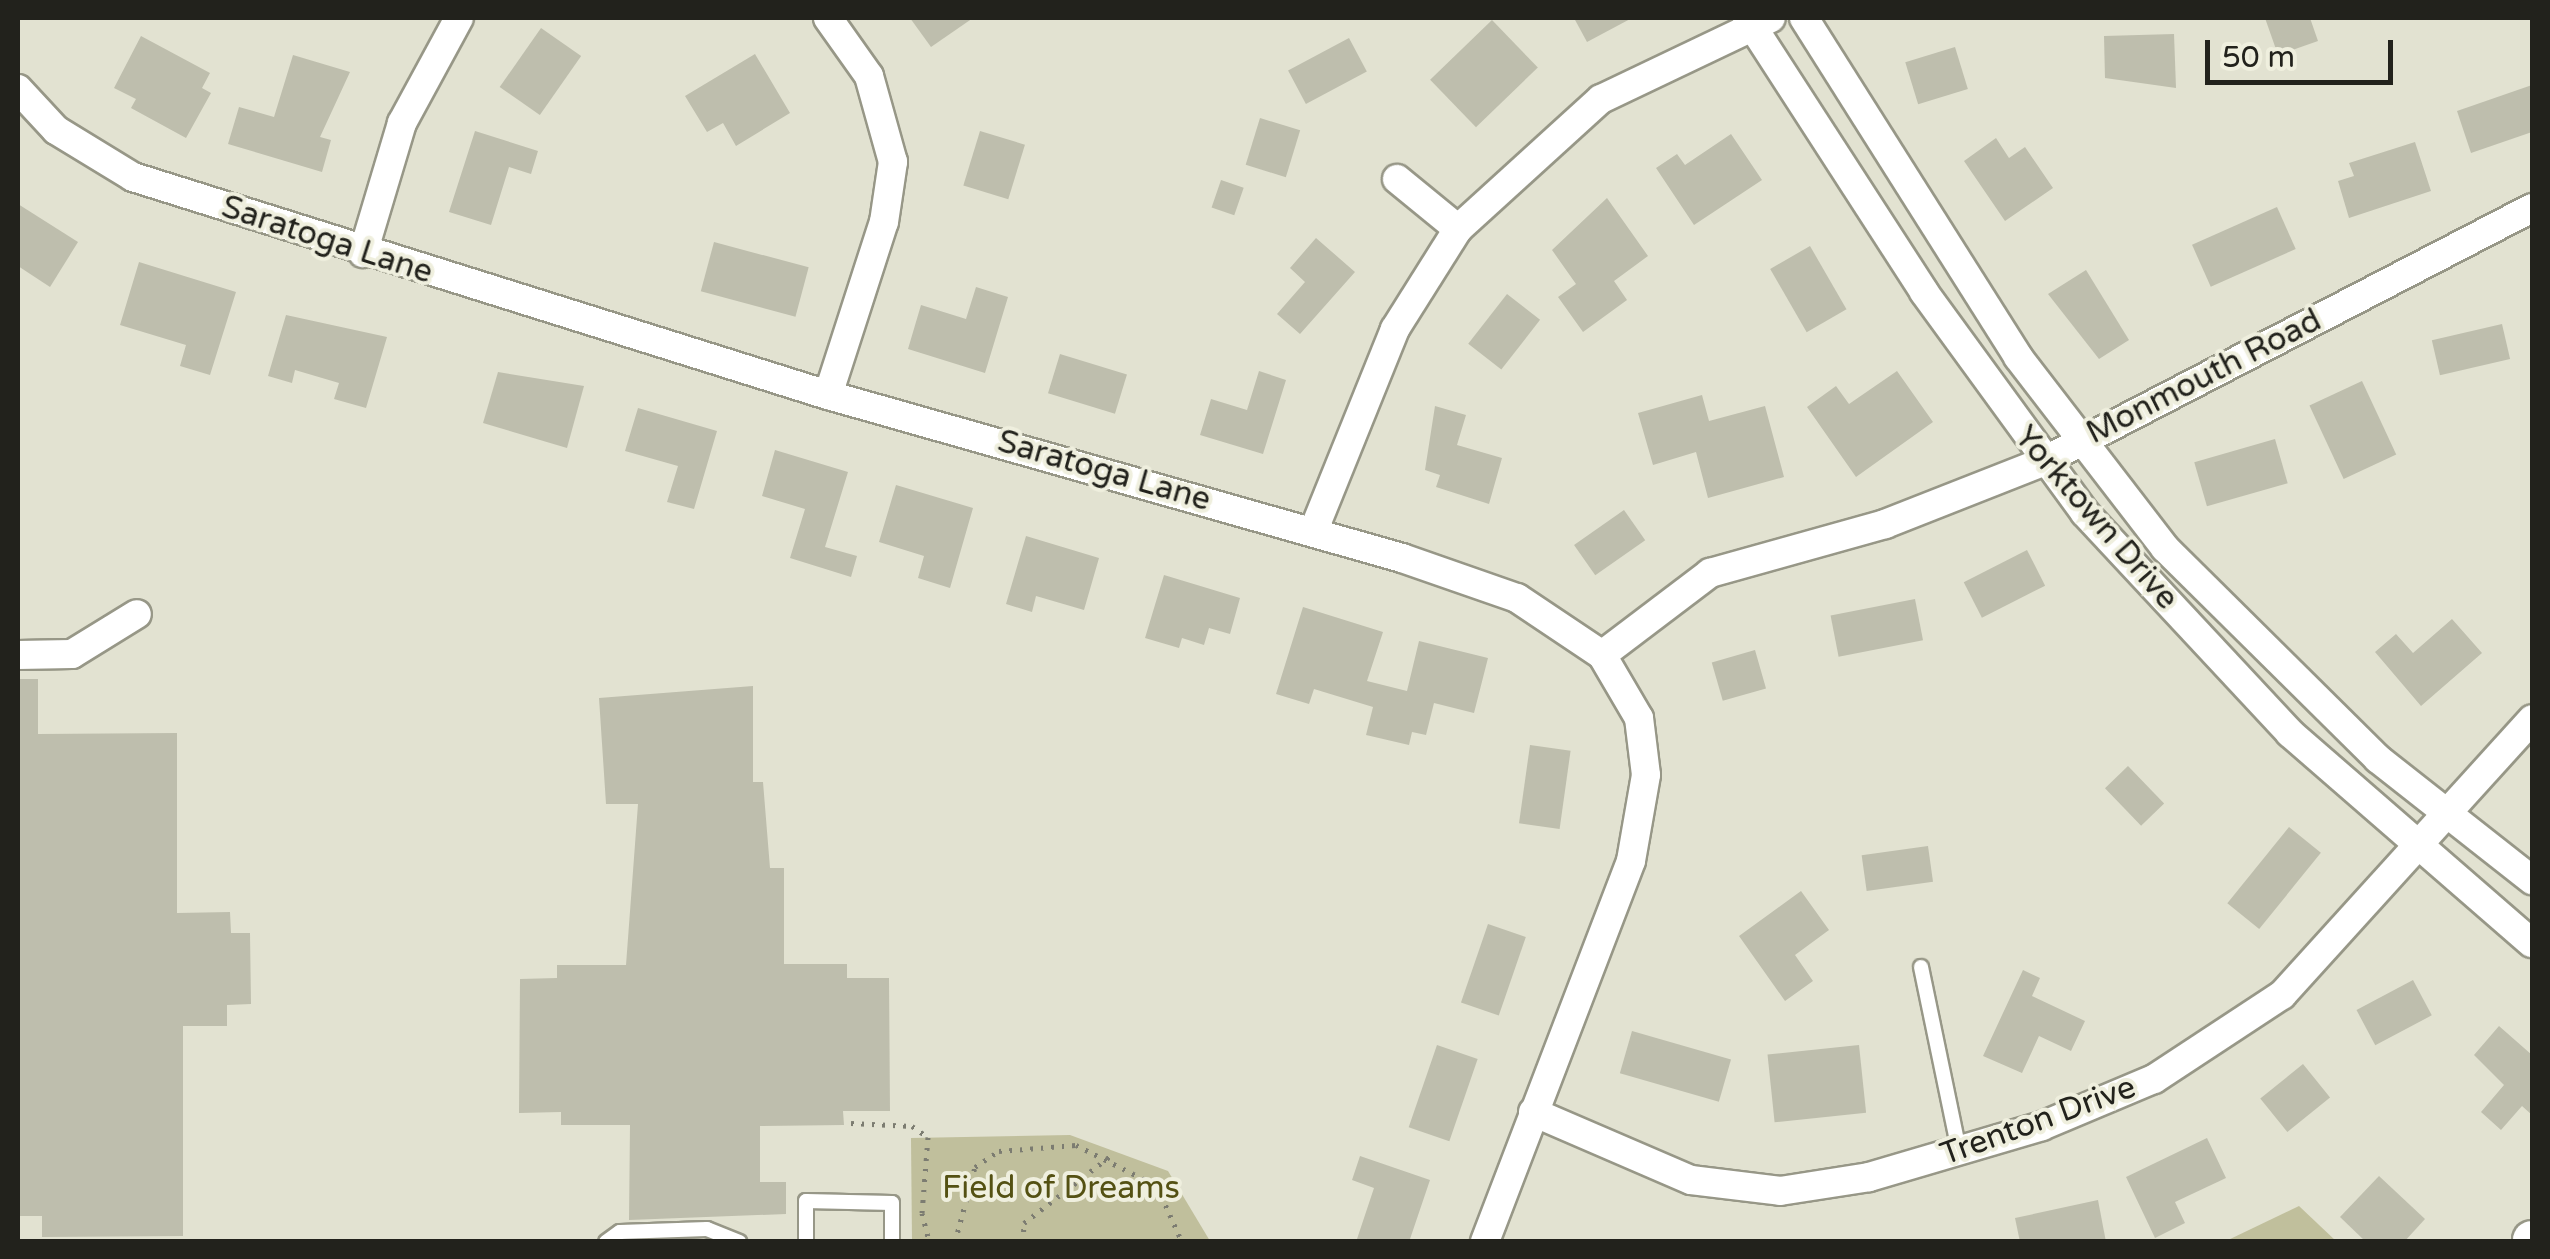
<!DOCTYPE html>
<html>
<head>
<meta charset="utf-8">
<style>
	body { margin:0 }
	#map { position:relative; width:2550px; height:1259px; overflow:hidden; background:#e2e2d1; font-family:"Varela Round",sans-serif }
	div>[style] { position:absolute }
	.green>* { inset:0; background:#c0bf9c }
	.building>* { inset:0; background:#bebead; transform-origin:0 0 }
	.path>* { height:5px; margin-top:-2.5px; transform-origin:0; background:repeating-linear-gradient(90deg,#7c7c71 0 2.5px,transparent 0 10.5px) }
	.roads { filter:drop-shadow(2px 0 #979787) drop-shadow(-2px 0 #979787) drop-shadow(0 2px #979787) drop-shadow(0 -2px #979787) }
	.lane>* { height:14px; margin:-7px; padding:0 7px; transform-origin:7px; border-radius:7px; background:#fff }
	.street>* { height:28px; margin:-14px; padding:0 14px; transform-origin:14px; border-radius:14px; background:#fff }
	.secondary>* { height:38px; margin:-19px; padding:0 19px; transform-origin:19px; border-radius:19px; background:#fff }
	span { translate:-50% -50%; white-space:nowrap; text-align:center; line-height:1.15; -webkit-text-stroke:8px #efefde; paint-order:stroke }
	.street-label { font-size:32px; color:#22221c }
	.park-label { font-size:32px; color:#545113 }
	.frame { position:absolute; inset:0; border:20px solid #22221c; pointer-events:none }
	.scale { position:absolute; left:2205px; top:40px; width:188px; height:45px; box-sizing:border-box; border:5px solid #22221c; border-top:0; padding-left:12px; font-size:30px; line-height:35px; white-space:nowrap; color:#22221c; -webkit-text-stroke:8px #efefde; paint-order:stroke }
</style>
</head>
<body>
<div id="map">
	<div class="green">
		<i style="clip-path:polygon(1070px 1135px,1168px 1171px,1210px 1241px,912px 1241px,911px 1138px)"></i>
		<i style="clip-path:polygon(2299px 1206px,2336px 1241px,2226px 1241px)"></i>
	</div>
	<div class="building">
		<i style="clip-path:polygon(910px 18px,973px 18px,931px 47px)"></i>
		<i style="clip-path:polygon(1574px 18px,1632px 18px,1587px 42px)"></i>
		<i style="clip-path:polygon(2265px 18px,2310px 18px,2318px 41px,2278px 55px)"></i>
		<i style="left:1492px;top:20px;width:66px;height:86px;rotate:46deg"></i>
		<i style="left:541px;top:28px;width:49px;height:72px;rotate:35deg"></i>
		<i style="clip-path:polygon(2174px 34px,2176px 88px,2105px 78px,2104px 36px)"></i>
		<i style="clip-path:polygon(141px 36px,210px 73px,202px 88px,211px 93px,186px 138px,131px 108px,136px 99px,114px 88px)"></i>
		<i style="left:1349px;top:38px;width:38px;height:69px;rotate:62deg"></i>
		<i style="left:1955px;top:47px;width:44px;height:52px;rotate:73deg"></i>
		<i style="clip-path:polygon(755px 54px,790px 113px,736px 146px,723px 123px,707px 132px,685px 96px)"></i>
		<i style="clip-path:polygon(293px 55px,350px 72px,320px 137px,331px 140px,322px 172px,228px 144px,239px 107px,274px 117px)"></i>
		<i style="clip-path:polygon(2532px 85px,2532px 132px,2471px 153px,2457px 111px)"></i>
		<i style="left:1260px;top:118px;width:42px;height:49px;rotate:17deg"></i>
		<i style="clip-path:polygon(475px 131px,538px 151px,531px 174px,509px 167px,491px 225px,449px 212px)"></i>
		<i style="left:980px;top:131px;width:47px;height:57px;rotate:17deg"></i>
		<i style="clip-path:polygon(1731px 134px,1762px 180px,1694px 225px,1656px 168px,1677px 154px,1685px 165px)"></i>
		<i style="clip-path:polygon(1996px 138px,2009px 158px,2025px 147px,2053px 188px,2005px 221px,1964px 161px)"></i>
		<i style="clip-path:polygon(2415px 142px,2431px 191px,2349px 218px,2338px 181px,2354px 176px,2349px 163px)"></i>
		<i style="left:1221px;top:180px;width:24px;height:29px;rotate:19deg"></i>
		<i style="clip-path:polygon(1607px 198px,1648px 256px,1614px 281px,1627px 300px,1583px 332px,1558px 297px,1576px 284px,1552px 250px)"></i>
		<i style="clip-path:polygon(18px 204px,78px 242px,50px 287px,18px 266px)"></i>
		<i style="left:2277px;top:207px;width:46px;height:93px;rotate:66deg"></i>
		<i style="clip-path:polygon(1316px 238px,1355px 272px,1300px 334px,1277px 314px,1305px 282px,1290px 268px)"></i>
		<i style="left:714px;top:242px;width:98px;height:51px;rotate:15deg"></i>
		<i style="left:1810px;top:246px;width:73px;height:46px;rotate:60deg"></i>
		<i style="clip-path:polygon(139px 262px,236px 292px,210px 375px,180px 366px,186px 345px,120px 325px)"></i>
		<i style="clip-path:polygon(2086px 270px,2129px 340px,2099px 359px,2048px 294px)"></i>
		<i style="clip-path:polygon(976px 287px,1008px 297px,985px 373px,908px 349px,921px 305px,966px 319px)"></i>
		<i style="left:1507px;top:294px;width:42px;height:63px;rotate:38deg"></i>
		<i style="clip-path:polygon(286px 315px,387px 337px,366px 408px,334px 399px,339px 383px,295px 370px,292px 383px,268px 376px)"></i>
		<i style="left:2502px;top:324px;width:36px;height:72px;rotate:77deg"></i>
		<i style="left:1060px;top:354px;width:70px;height:41px;rotate:17deg"></i>
		<i style="clip-path:polygon(1259px 371px,1286px 380px,1263px 454px,1200px 435px,1211px 399px,1247px 410px)"></i>
		<i style="clip-path:polygon(1897px 371px,1933px 422px,1856px 477px,1807px 407px,1836px 386px,1849px 404px)"></i>
		<i style="clip-path:polygon(498px 372px,584px 386px,567px 448px,483px 423px)"></i>
		<i style="left:2362px;top:381px;width:81px;height:58px;rotate:65deg"></i>
		<i style="clip-path:polygon(1702px 395px,1709px 421px,1765px 406px,1784px 477px,1708px 498px,1696px 452px,1653px 465px,1638px 413px)"></i>
		<i style="clip-path:polygon(1435px 406px,1466px 415px,1457px 445px,1502px 458px,1489px 504px,1436px 487px,1440px 475px,1425px 470px)"></i>
		<i style="clip-path:polygon(638px 408px,717px 431px,694px 509px,667px 502px,678px 466px,625px 451px)"></i>
		<i style="left:2275px;top:439px;width:46px;height:84px;rotate:74deg"></i>
		<i style="clip-path:polygon(775px 450px,848px 472px,825px 547px,857px 556px,851px 577px,790px 558px,805px 509px,762px 496px)"></i>
		<i style="clip-path:polygon(896px 485px,973px 508px,950px 588px,918px 578px,924px 556px,879px 542px)"></i>
		<i style="left:1624px;top:510px;width:37px;height:61px;rotate:55deg"></i>
		<i style="clip-path:polygon(1026px 536px,1099px 558px,1084px 610px,1036px 596px,1032px 612px,1006px 604px)"></i>
		<i style="left:2027px;top:550px;width:40px;height:71px;rotate:63deg"></i>
		<i style="clip-path:polygon(1164px 575px,1240px 598px,1230px 634px,1209px 628px,1204px 645px,1182px 638px,1179px 648px,1145px 638px)"></i>
		<i style="left:1915px;top:599px;width:42px;height:86px;rotate:79deg"></i>
		<i style="clip-path:polygon(1303px 607px,1383px 632px,1367px 681px,1407px 691px,1419px 641px,1488px 658px,1474px 713px,1434px 703px,1426px 735px,1412px 732px,1409px 745px,1366px 735px,1373px 707px,1314px 689px,1309px 704px,1276px 694px)"></i>
		<i style="clip-path:polygon(2452px 619px,2482px 653px,2421px 706px,2375px 652px,2396px 634px,2413px 653px)"></i>
		<i style="left:1755px;top:650px;width:40px;height:45px;rotate:74deg"></i>
		<i style="clip-path:polygon(18px 679px,38px 679px,38px 734px,177px 733px,177px 913px,230px 912px,231px 933px,250px 933px,251px 1004px,227px 1005px,227px 1026px,183px 1026px,183px 1236px,42px 1237px,42px 1216px,18px 1216px)"></i>
		<i style="clip-path:polygon(753px 686px,753px 782px,763px 782px,770px 868px,784px 868px,784px 964px,847px 964px,847px 978px,889px 978px,890px 1111px,843px 1111px,844px 1125px,760px 1126px,760px 1182px,786px 1182px,786px 1214px,629px 1220px,630px 1125px,561px 1125px,561px 1112px,519px 1113px,520px 979px,557px 978px,557px 965px,626px 965px,638px 804px,606px 804px,599px 698px)"></i>
		<i style="left:1530px;top:745px;width:41px;height:79px;rotate:8deg"></i>
		<i style="left:2128px;top:766px;width:52px;height:32px;rotate:46deg"></i>
		<i style="left:2289px;top:827px;width:41px;height:98px;rotate:39deg"></i>
		<i style="left:1928px;top:846px;width:36px;height:67px;rotate:82deg"></i>
		<i style="clip-path:polygon(1801px 891px,1829px 930px,1795px 955px,1813px 981px,1785px 1001px,1739px 936px)"></i>
		<i style="left:1488px;top:924px;width:40px;height:83px;rotate:19deg"></i>
		<i style="clip-path:polygon(2023px 970px,2040px 978px,2032px 996px,2085px 1021px,2071px 1051px,2039px 1036px,2022px 1073px,1983px 1056px)"></i>
		<i style="left:2413px;top:980px;width:40px;height:64px;rotate:62deg"></i>
		<i style="clip-path:polygon(2499px 1026px,2532px 1055px,2532px 1115px,2522px 1106px,2501px 1130px,2481px 1112px,2504px 1085px,2474px 1055px)"></i>
		<i style="left:1632px;top:1031px;width:103px;height:44px;rotate:16deg"></i>
		<i style="left:1437px;top:1045px;width:43px;height:87px;rotate:19deg"></i>
		<i style="left:1859px;top:1045px;width:68px;height:92px;rotate:84deg"></i>
		<i style="left:2303px;top:1064px;width:43px;height:55px;rotate:51deg"></i>
		<i style="clip-path:polygon(2207px 1138px,2226px 1178px,2175px 1202px,2185px 1223px,2155px 1238px,2126px 1177px)"></i>
		<i style="clip-path:polygon(1360px 1156px,1430px 1180px,1409px 1242px,1356px 1242px,1374px 1188px,1352px 1180px)"></i>
		<i style="clip-path:polygon(2379px 1176px,2425px 1219px,2404px 1242px,2366px 1242px,2340px 1217px)"></i>
		<i style="clip-path:polygon(2098px 1200px,2106px 1242px,2020px 1242px,2015px 1218px)"></i>
	</div>
	<div class="path">
		<i style="left:851px;top:1123px;width:61px;rotate:2.8deg"></i>
		<i style="left:912px;top:1126px;width:19px;rotate:35deg"></i>
		<i style="left:928px;top:1137px;width:76px;rotate:94.5deg"></i>
		<i style="left:922px;top:1213px;width:30px;rotate:76deg"></i>
		<i style="left:955px;top:1242px;width:78px;rotate:-75.1deg"></i>
		<i style="left:975px;top:1167px;width:29px;rotate:-34deg"></i>
		<i style="left:999px;top:1151px;width:77px;rotate:-4.5deg"></i>
		<i style="left:1076px;top:1145px;width:91px;rotate:26.8deg"></i>
		<i style="left:1157px;top:1186px;width:61px;rotate:65.9deg"></i>
		<i style="left:1023px;top:1242px;width:19px;rotate:-87deg"></i>
		<i style="left:1024px;top:1223px;width:108px;rotate:-37.8deg"></i>
	</div>
	<div class="roads">
		<div class="lane">
			<i style="left:1921px;top:967px;width:188px;rotate:78.3deg"></i>
			<i style="left:606px;top:1242px;width:17px;rotate:-36deg"></i>
			<i style="left:620px;top:1232px;width:87px;rotate:-2deg"></i>
			<i style="left:707px;top:1229px;width:35px;rotate:22deg"></i>
			<i style="left:806px;top:1242px;width:41px;rotate:-90deg"></i>
			<i style="left:806px;top:1201px;width:86px;rotate:1.3deg"></i>
			<i style="left:892px;top:1203px;width:39px;rotate:90deg"></i>
		</div>
		<div class="street">
			<i style="left:1747px;top:18px;width:326px;rotate:57.1deg"></i>
			<i style="left:1924px;top:292px;width:273px;rotate:53.9deg"></i>
			<i style="left:2085px;top:513px;width:301px;rotate:47deg"></i>
			<i style="left:2290px;top:733px;width:320px;rotate:41deg"></i>
			<i style="left:1804px;top:18px;width:401px;rotate:57.7deg"></i>
			<i style="left:2018px;top:357px;width:241px;rotate:52.4deg"></i>
			<i style="left:2165px;top:548px;width:300px;rotate:44.7deg"></i>
			<i style="left:2378px;top:759px;width:196px;rotate:38.2deg"></i>
			<i style="left:18px;top:89px;width:56px;rotate:47.2deg"></i>
			<i style="left:56px;top:130px;width:90px;rotate:31.4deg"></i>
			<i style="left:133px;top:177px;width:728px;rotate:17.42deg"></i>
			<i style="left:828px;top:395px;width:597px;rotate:15.85deg"></i>
			<i style="left:1402px;top:558px;width:122px;rotate:19.2deg"></i>
			<i style="left:1517px;top:598px;width:102px;rotate:33.8deg"></i>
			<i style="left:1602px;top:655px;width:73px;rotate:59.6deg"></i>
			<i style="left:1639px;top:718px;width:57px;rotate:83deg"></i>
			<i style="left:1646px;top:775px;width:87px;rotate:99.9deg"></i>
			<i style="left:1631px;top:861px;width:408px;rotate:111deg"></i>
			<i style="left:1397px;top:179px;width:79px;rotate:39.3deg"></i>
			<i style="left:363px;top:253px;width:136px;rotate:-73.3deg"></i>
			<i style="left:402px;top:123px;width:119px;rotate:-61.5deg"></i>
			<i style="left:828px;top:395px;width:182px;rotate:-72.1deg"></i>
			<i style="left:884px;top:222px;width:61px;rotate:-81.5deg"></i>
			<i style="left:893px;top:162px;width:89px;rotate:-105.6deg"></i>
			<i style="left:869px;top:76px;width:71px;rotate:-125.3deg"></i>
			<i style="left:1313px;top:532px;width:219px;rotate:-68deg"></i>
			<i style="left:1395px;top:329px;width:118px;rotate:-57.8deg"></i>
			<i style="left:1458px;top:229px;width:193px;rotate:-42.3deg"></i>
			<i style="left:1601px;top:99px;width:188px;rotate:-25.5deg"></i>
			<i style="left:18px;top:655px;width:54px;rotate:-1.1deg"></i>
			<i style="left:72px;top:654px;width:76px;rotate:-31.6deg"></i>
			<i style="left:1602px;top:655px;width:136px;rotate:-37.2deg"></i>
			<i style="left:1710px;top:573px;width:182px;rotate:-15.6deg"></i>
			<i style="left:1885px;top:524px;width:169px;rotate:-21.5deg"></i>
			<i style="left:2042px;top:462px;width:552px;rotate:-27.4deg"></i>
			<i style="left:1533px;top:1112px;width:172px;rotate:23.3deg"></i>
			<i style="left:1691px;top:1180px;width:90px;rotate:7deg"></i>
			<i style="left:1780px;top:1191px;width:90px;rotate:-8.9deg"></i>
			<i style="left:1869px;top:1177px;width:180px;rotate:-16.4deg"></i>
			<i style="left:2042px;top:1126px;width:121px;rotate:-22.8deg"></i>
			<i style="left:2154px;top:1079px;width:153px;rotate:-33.3deg"></i>
			<i style="left:2282px;top:995px;width:372px;rotate:-47.8deg"></i>
		</div>
		<div class="secondary">
			<i style="left:2532px;top:1242px;width:2px;rotate:-90deg"></i>
		</div>
	</div>
	<div class="street-label">
		<span style="left:327px;top:240px;rotate:18deg">Saratoga Lane</span>
		<span style="left:2204px;top:377px;rotate:-27deg">Monmouth Road</span>
		<span style="left:1104px;top:471px;rotate:16deg">Saratoga Lane</span>
		<span style="left:2096px;top:518px;rotate:49deg">Yorktown Drive</span>
		<span style="left:2038px;top:1121px;rotate:-20deg">Trenton Drive</span>
	</div>
	<div class="park-label">
		<span style="left:1061px;top:1188px">Field of Dreams</span>
	</div>
	<div class="frame"></div>
	<div class="scale">50 m</div>
</div>
</body>
</html>
